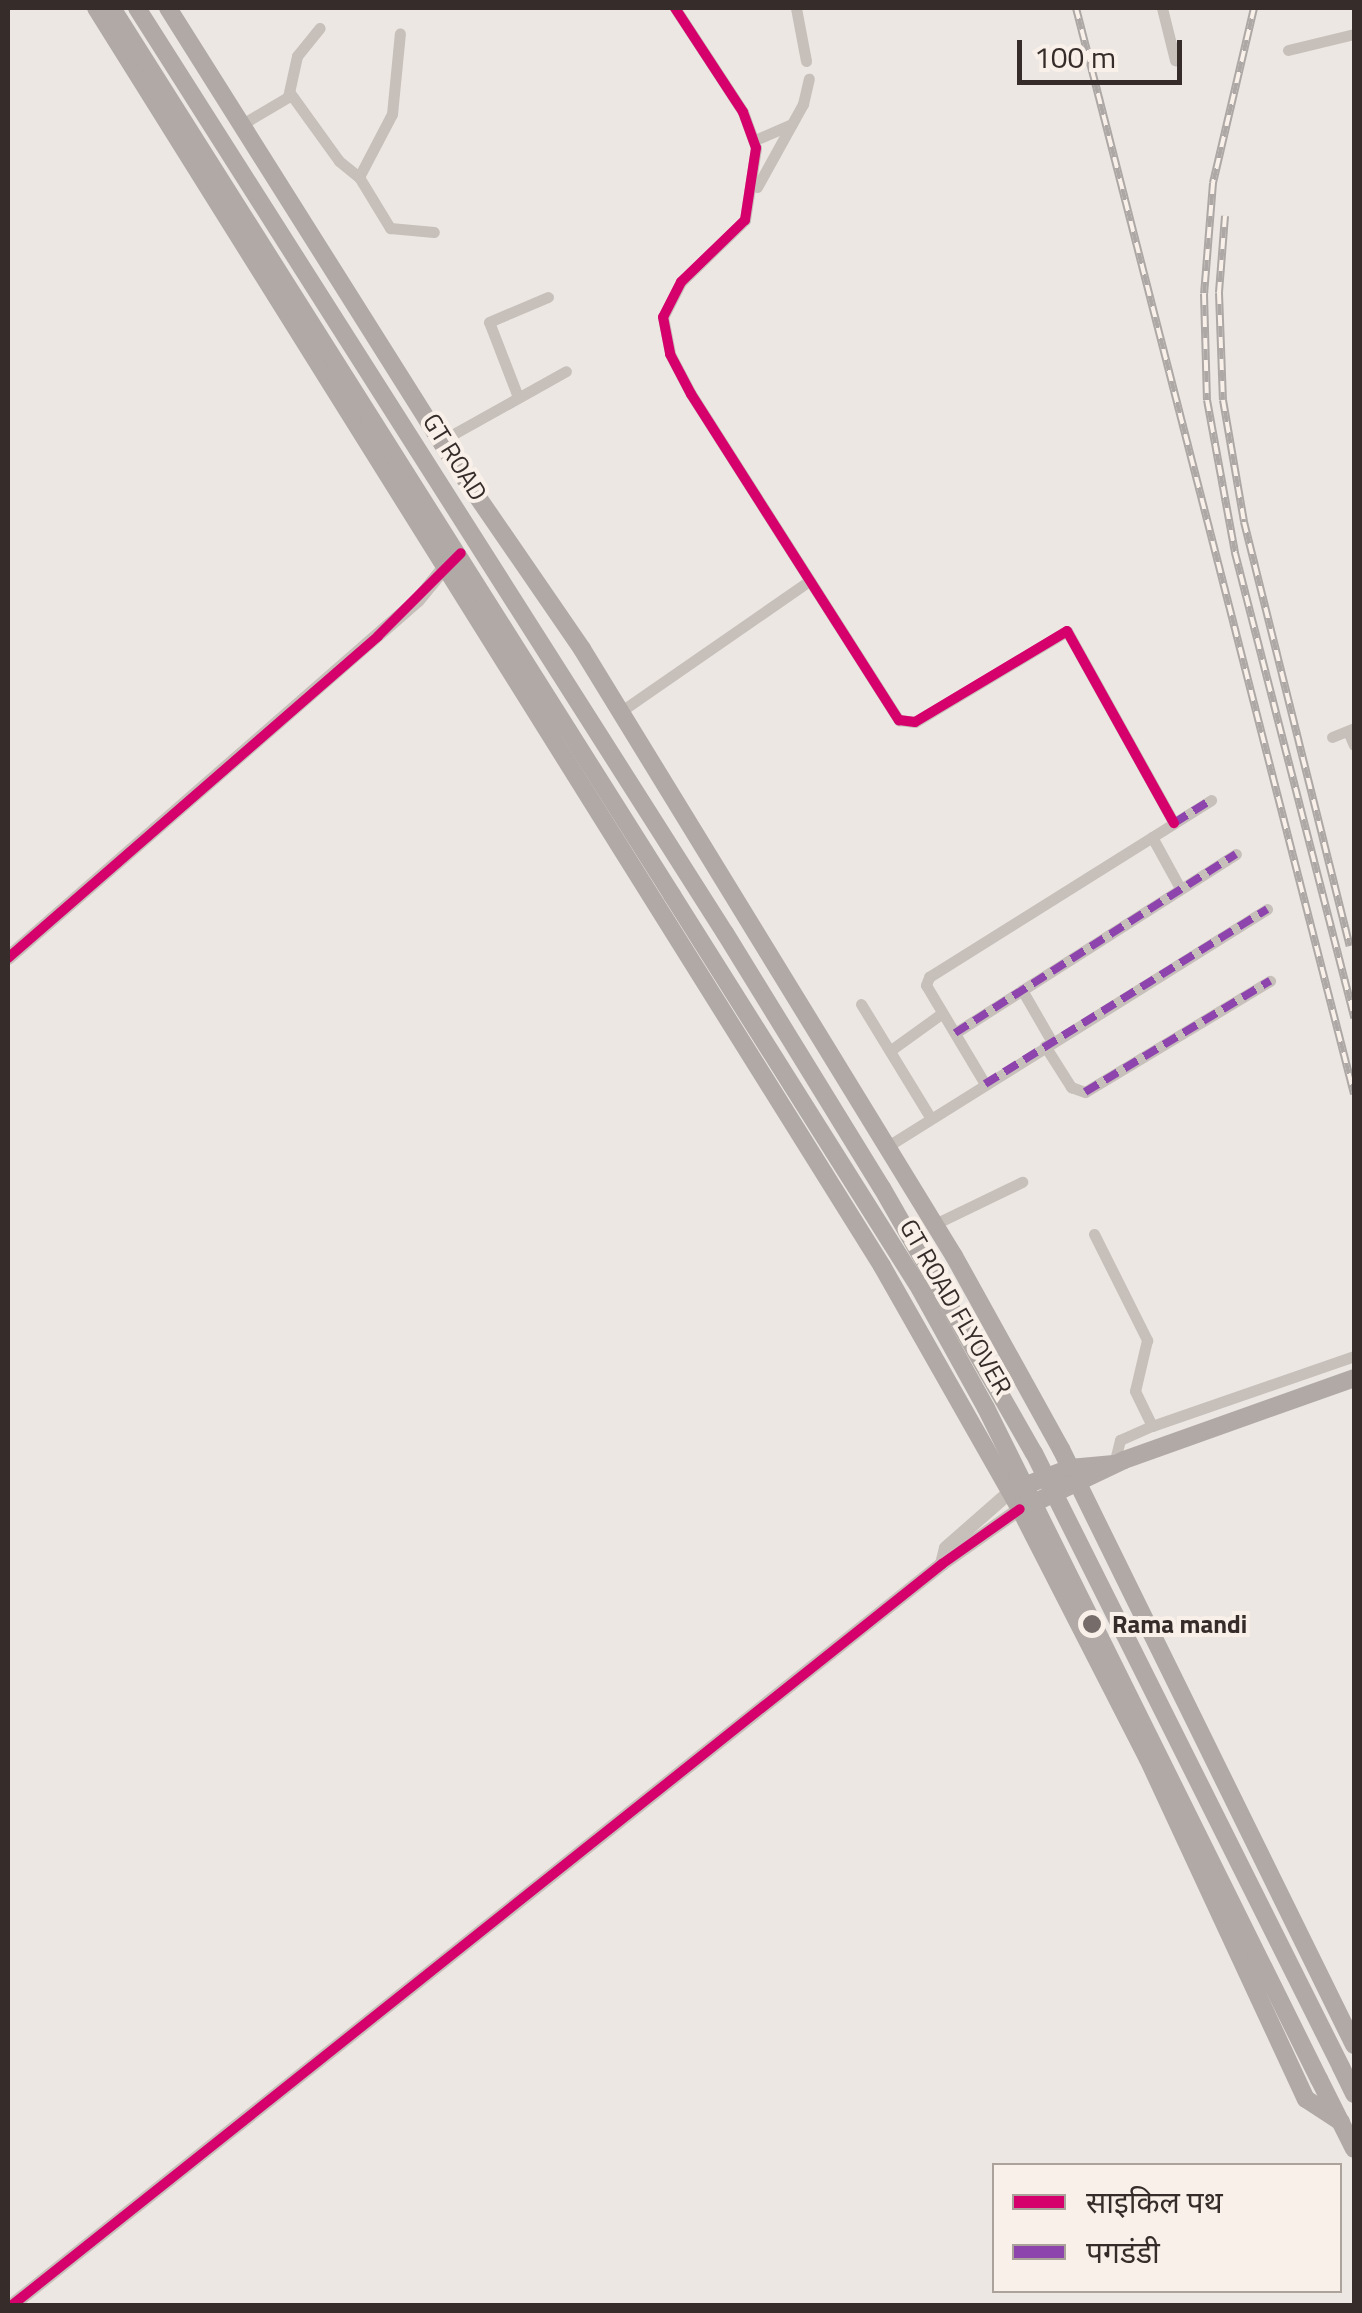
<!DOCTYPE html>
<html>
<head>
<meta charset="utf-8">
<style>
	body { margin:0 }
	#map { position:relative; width:1362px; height:2313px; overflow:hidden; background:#ece7e2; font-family:"Titillium Web","Noto Sans Devanagari",sans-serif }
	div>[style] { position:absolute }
	.minor>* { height:11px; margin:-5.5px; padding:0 5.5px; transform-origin:5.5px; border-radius:5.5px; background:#c6bfba }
	.tertiary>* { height:14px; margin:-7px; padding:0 7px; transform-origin:7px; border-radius:7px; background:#c6bfba }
	.trunk>* { height:18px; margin:-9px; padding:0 9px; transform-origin:9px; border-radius:9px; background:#b0a9a5 }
	.rail>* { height:8px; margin-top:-4px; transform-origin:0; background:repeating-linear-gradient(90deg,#f9f0e9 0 11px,#ada8a5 0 22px); box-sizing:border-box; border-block:2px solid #ada8a5 }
	.trunk-bridge>* { height:18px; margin:-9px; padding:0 9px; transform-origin:9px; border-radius:9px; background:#b0a9a5 }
	.quiet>* { height:8px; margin-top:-4px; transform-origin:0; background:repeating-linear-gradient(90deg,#8e44ad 0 15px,transparent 0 23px) }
	.cycleway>* { height:10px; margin:-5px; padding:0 5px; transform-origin:5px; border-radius:5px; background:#d6006c }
	.dots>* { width:28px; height:28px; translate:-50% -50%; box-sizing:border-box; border:5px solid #f9f0e9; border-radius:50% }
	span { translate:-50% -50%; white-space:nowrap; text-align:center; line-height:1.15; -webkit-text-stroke:8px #f9f0e9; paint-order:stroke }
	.street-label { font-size:25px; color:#362c29 }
	.poi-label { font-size:25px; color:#362c29; font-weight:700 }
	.left { translate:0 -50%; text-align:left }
	.frame { position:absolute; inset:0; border:10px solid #362c29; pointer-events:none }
	.legend { position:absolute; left:992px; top:2163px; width:350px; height:130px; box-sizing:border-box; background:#f9f0e9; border:2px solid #aba29c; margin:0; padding:12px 18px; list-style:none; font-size:30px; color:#362c29 }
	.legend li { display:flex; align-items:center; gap:20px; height:50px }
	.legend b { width:50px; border:2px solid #aba29c }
	.scale { position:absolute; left:1017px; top:40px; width:165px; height:45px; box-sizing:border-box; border:5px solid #362c29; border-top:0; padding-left:12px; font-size:30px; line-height:35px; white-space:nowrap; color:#362c29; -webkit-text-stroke:8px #f9f0e9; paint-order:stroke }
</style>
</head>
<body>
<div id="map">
	<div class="minor">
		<i style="left:675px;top:8px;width:124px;rotate:56.8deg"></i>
		<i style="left:743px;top:112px;width:38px;rotate:70deg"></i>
		<i style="left:756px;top:148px;width:73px;rotate:98.7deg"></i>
		<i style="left:745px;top:220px;width:89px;rotate:135.9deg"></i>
		<i style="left:681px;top:282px;width:39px;rotate:117deg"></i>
		<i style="left:663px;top:317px;width:38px;rotate:79deg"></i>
		<i style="left:670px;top:354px;width:45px;rotate:62.3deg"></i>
		<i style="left:691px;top:394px;width:387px;rotate:57.5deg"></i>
		<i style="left:899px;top:720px;width:16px;rotate:7deg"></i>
		<i style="left:915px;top:722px;width:177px;rotate:-30.9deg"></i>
		<i style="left:1067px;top:631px;width:220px;rotate:60.9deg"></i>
		<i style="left:796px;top:8px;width:54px;rotate:79.3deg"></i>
		<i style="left:1162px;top:8px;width:54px;rotate:76deg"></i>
		<i style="left:1288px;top:50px;width:68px;rotate:-13.6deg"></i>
		<i style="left:290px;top:93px;width:84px;rotate:54.2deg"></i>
		<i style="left:339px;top:161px;width:26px;rotate:39deg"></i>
		<i style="left:359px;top:177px;width:71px;rotate:-62.4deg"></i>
		<i style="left:392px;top:114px;width:81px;rotate:-84.4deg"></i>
		<i style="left:239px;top:126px;width:57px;rotate:-30.6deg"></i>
		<i style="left:288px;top:97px;width:42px;rotate:-77.6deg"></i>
		<i style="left:297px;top:56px;width:36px;rotate:-51deg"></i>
		<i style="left:755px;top:140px;width:40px;rotate:-23.4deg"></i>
		<i style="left:359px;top:177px;width:60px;rotate:58.7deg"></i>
		<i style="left:390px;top:228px;width:44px;rotate:5.2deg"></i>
		<i style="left:757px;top:187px;width:95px;rotate:-61deg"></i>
		<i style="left:803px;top:104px;width:26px;rotate:-77deg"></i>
		<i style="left:518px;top:397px;width:80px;rotate:-111.1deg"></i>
		<i style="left:489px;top:322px;width:64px;rotate:-23deg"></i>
		<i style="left:441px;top:441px;width:143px;rotate:-29.2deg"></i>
		<i style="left:620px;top:712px;width:230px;rotate:-34.7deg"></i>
		<i style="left:1348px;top:731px;width:15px;rotate:67deg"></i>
		<i style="left:1332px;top:737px;width:24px;rotate:-22deg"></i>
		<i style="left:1152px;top:837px;width:58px;rotate:61.2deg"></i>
		<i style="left:1022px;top:990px;width:60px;rotate:60deg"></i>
		<i style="left:861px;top:1004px;width:132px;rotate:58.6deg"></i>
		<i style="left:955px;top:1033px;width:333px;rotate:-32.5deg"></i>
		<i style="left:1045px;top:1046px;width:49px;rotate:57.6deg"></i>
		<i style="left:1071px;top:1087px;width:15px;rotate:20deg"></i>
		<i style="left:1085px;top:1092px;width:216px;rotate:-31deg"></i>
		<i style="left:891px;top:1050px;width:62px;rotate:-35.8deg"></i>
		<i style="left:985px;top:1084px;width:115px;rotate:-120.8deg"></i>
		<i style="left:926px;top:985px;width:9px;rotate:-69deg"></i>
		<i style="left:929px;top:977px;width:333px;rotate:-32.1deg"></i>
		<i style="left:888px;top:1146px;width:447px;rotate:-32deg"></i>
		<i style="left:935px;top:1224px;width:97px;rotate:-25.8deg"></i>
		<i style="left:1094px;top:1234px;width:119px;rotate:63.4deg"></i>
		<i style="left:1147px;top:1340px;width:52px;rotate:103.2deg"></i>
		<i style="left:1135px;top:1391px;width:39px;rotate:64deg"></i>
		<i style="left:1152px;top:1426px;width:214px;rotate:-19.1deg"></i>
		<i style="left:1114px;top:1464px;width:25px;rotate:-76deg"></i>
		<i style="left:1120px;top:1440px;width:35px;rotate:-24deg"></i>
	</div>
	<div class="tertiary">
		<i style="left:8px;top:958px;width:544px;rotate:-41.13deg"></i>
		<i style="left:418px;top:600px;width:49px;rotate:-50.8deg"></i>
		<i style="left:942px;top:1564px;width:16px;rotate:-76deg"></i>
		<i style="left:946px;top:1548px;width:86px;rotate:-41.2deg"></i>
		<i style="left:11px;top:2306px;width:1191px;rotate:-38.55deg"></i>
		<i style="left:942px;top:1564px;width:95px;rotate:-35.2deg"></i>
	</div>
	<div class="trunk">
		<i style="left:96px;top:8px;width:1483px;rotate:58deg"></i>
		<i style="left:882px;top:1266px;width:279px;rotate:60.4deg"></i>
		<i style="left:1020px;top:1509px;width:281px;rotate:62.9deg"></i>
		<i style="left:1148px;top:1759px;width:375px;rotate:65.1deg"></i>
		<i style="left:1306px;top:2099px;width:42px;rotate:33.3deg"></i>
		<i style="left:112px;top:8px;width:1049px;rotate:57.73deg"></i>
		<i style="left:137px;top:8px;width:1096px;rotate:57.56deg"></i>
		<i style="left:168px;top:8px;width:542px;rotate:57.8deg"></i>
		<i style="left:457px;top:467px;width:221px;rotate:55.5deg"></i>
		<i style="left:582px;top:649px;width:712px;rotate:58.5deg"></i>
		<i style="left:954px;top:1256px;width:221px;rotate:61deg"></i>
		<i style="left:1061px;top:1449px;width:664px;rotate:63.82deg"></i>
		<i style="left:1011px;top:1491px;width:63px;rotate:-21.3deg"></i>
		<i style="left:1070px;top:1468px;width:44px;rotate:-5.2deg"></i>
		<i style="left:1021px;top:1509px;width:114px;rotate:-25.4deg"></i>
		<i style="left:1124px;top:1460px;width:244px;rotate:-19.6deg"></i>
		<i style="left:1341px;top:2067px;width:30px;rotate:64deg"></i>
		<i style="left:1319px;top:2079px;width:78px;rotate:63.4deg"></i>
	</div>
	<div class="rail">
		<i style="left:1076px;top:8px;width:1121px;rotate:75.64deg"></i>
		<i style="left:1254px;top:8px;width:180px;rotate:103.2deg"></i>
		<i style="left:1213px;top:183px;width:111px;rotate:94.6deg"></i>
		<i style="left:1204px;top:294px;width:106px;rotate:88.4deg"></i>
		<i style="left:1207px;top:400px;width:156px;rotate:79.6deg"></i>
		<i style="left:1235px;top:553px;width:480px;rotate:75.6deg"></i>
		<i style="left:1225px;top:216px;width:77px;rotate:94.5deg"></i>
		<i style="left:1219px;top:293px;width:107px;rotate:87.9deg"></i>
		<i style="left:1223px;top:400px;width:124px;rotate:80.2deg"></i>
		<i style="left:1244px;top:522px;width:437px;rotate:76deg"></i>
	</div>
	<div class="trunk-bridge">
		<i style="left:672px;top:895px;width:466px;rotate:57.8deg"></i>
		<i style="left:920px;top:1289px;width:136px;rotate:61deg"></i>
		<i style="left:986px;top:1408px;width:749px;rotate:63.61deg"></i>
		<i style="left:725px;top:933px;width:299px;rotate:58.4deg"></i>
		<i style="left:882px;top:1188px;width:305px;rotate:60.2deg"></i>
		<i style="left:1034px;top:1453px;width:686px;rotate:63.43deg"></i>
	</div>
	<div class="quiet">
		<i style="left:1174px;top:823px;width:44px;rotate:-31.9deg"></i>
		<i style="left:955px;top:1033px;width:333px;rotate:-32.5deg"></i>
		<i style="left:985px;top:1084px;width:332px;rotate:-31.8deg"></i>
		<i style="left:1085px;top:1092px;width:216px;rotate:-31deg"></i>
	</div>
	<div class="cycleway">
		<i style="left:675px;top:8px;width:124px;rotate:56.8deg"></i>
		<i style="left:743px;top:112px;width:38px;rotate:70deg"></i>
		<i style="left:756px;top:148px;width:73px;rotate:98.7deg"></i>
		<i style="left:745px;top:220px;width:89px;rotate:135.9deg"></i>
		<i style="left:681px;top:282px;width:39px;rotate:117deg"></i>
		<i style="left:663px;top:317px;width:38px;rotate:79deg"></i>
		<i style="left:670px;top:354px;width:45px;rotate:62.3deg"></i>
		<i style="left:691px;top:394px;width:387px;rotate:57.5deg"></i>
		<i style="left:899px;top:720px;width:16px;rotate:7deg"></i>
		<i style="left:915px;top:722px;width:177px;rotate:-30.9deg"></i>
		<i style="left:1067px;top:631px;width:220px;rotate:60.9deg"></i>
		<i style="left:8px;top:958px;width:490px;rotate:-41deg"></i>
		<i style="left:378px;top:636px;width:117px;rotate:-45deg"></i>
		<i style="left:11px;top:2306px;width:1191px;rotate:-38.55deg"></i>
		<i style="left:942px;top:1564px;width:95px;rotate:-35.2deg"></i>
	</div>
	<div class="dots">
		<i style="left:1092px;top:1624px;background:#766d6a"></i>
	</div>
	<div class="street-label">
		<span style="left:455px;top:457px;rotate:58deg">GT ROAD</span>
		<span style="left:956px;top:1307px;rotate:60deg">GT ROAD FLYOVER</span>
	</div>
	<div class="poi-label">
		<span class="left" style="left:1112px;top:1624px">Rama mandi</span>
	</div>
	<div class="frame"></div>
	<ul class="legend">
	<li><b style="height:12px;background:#d6006c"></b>साइकिल पथ</li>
	<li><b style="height:12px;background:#8e44ad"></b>पगडंडी</li>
	</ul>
	<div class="scale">100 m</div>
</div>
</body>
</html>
